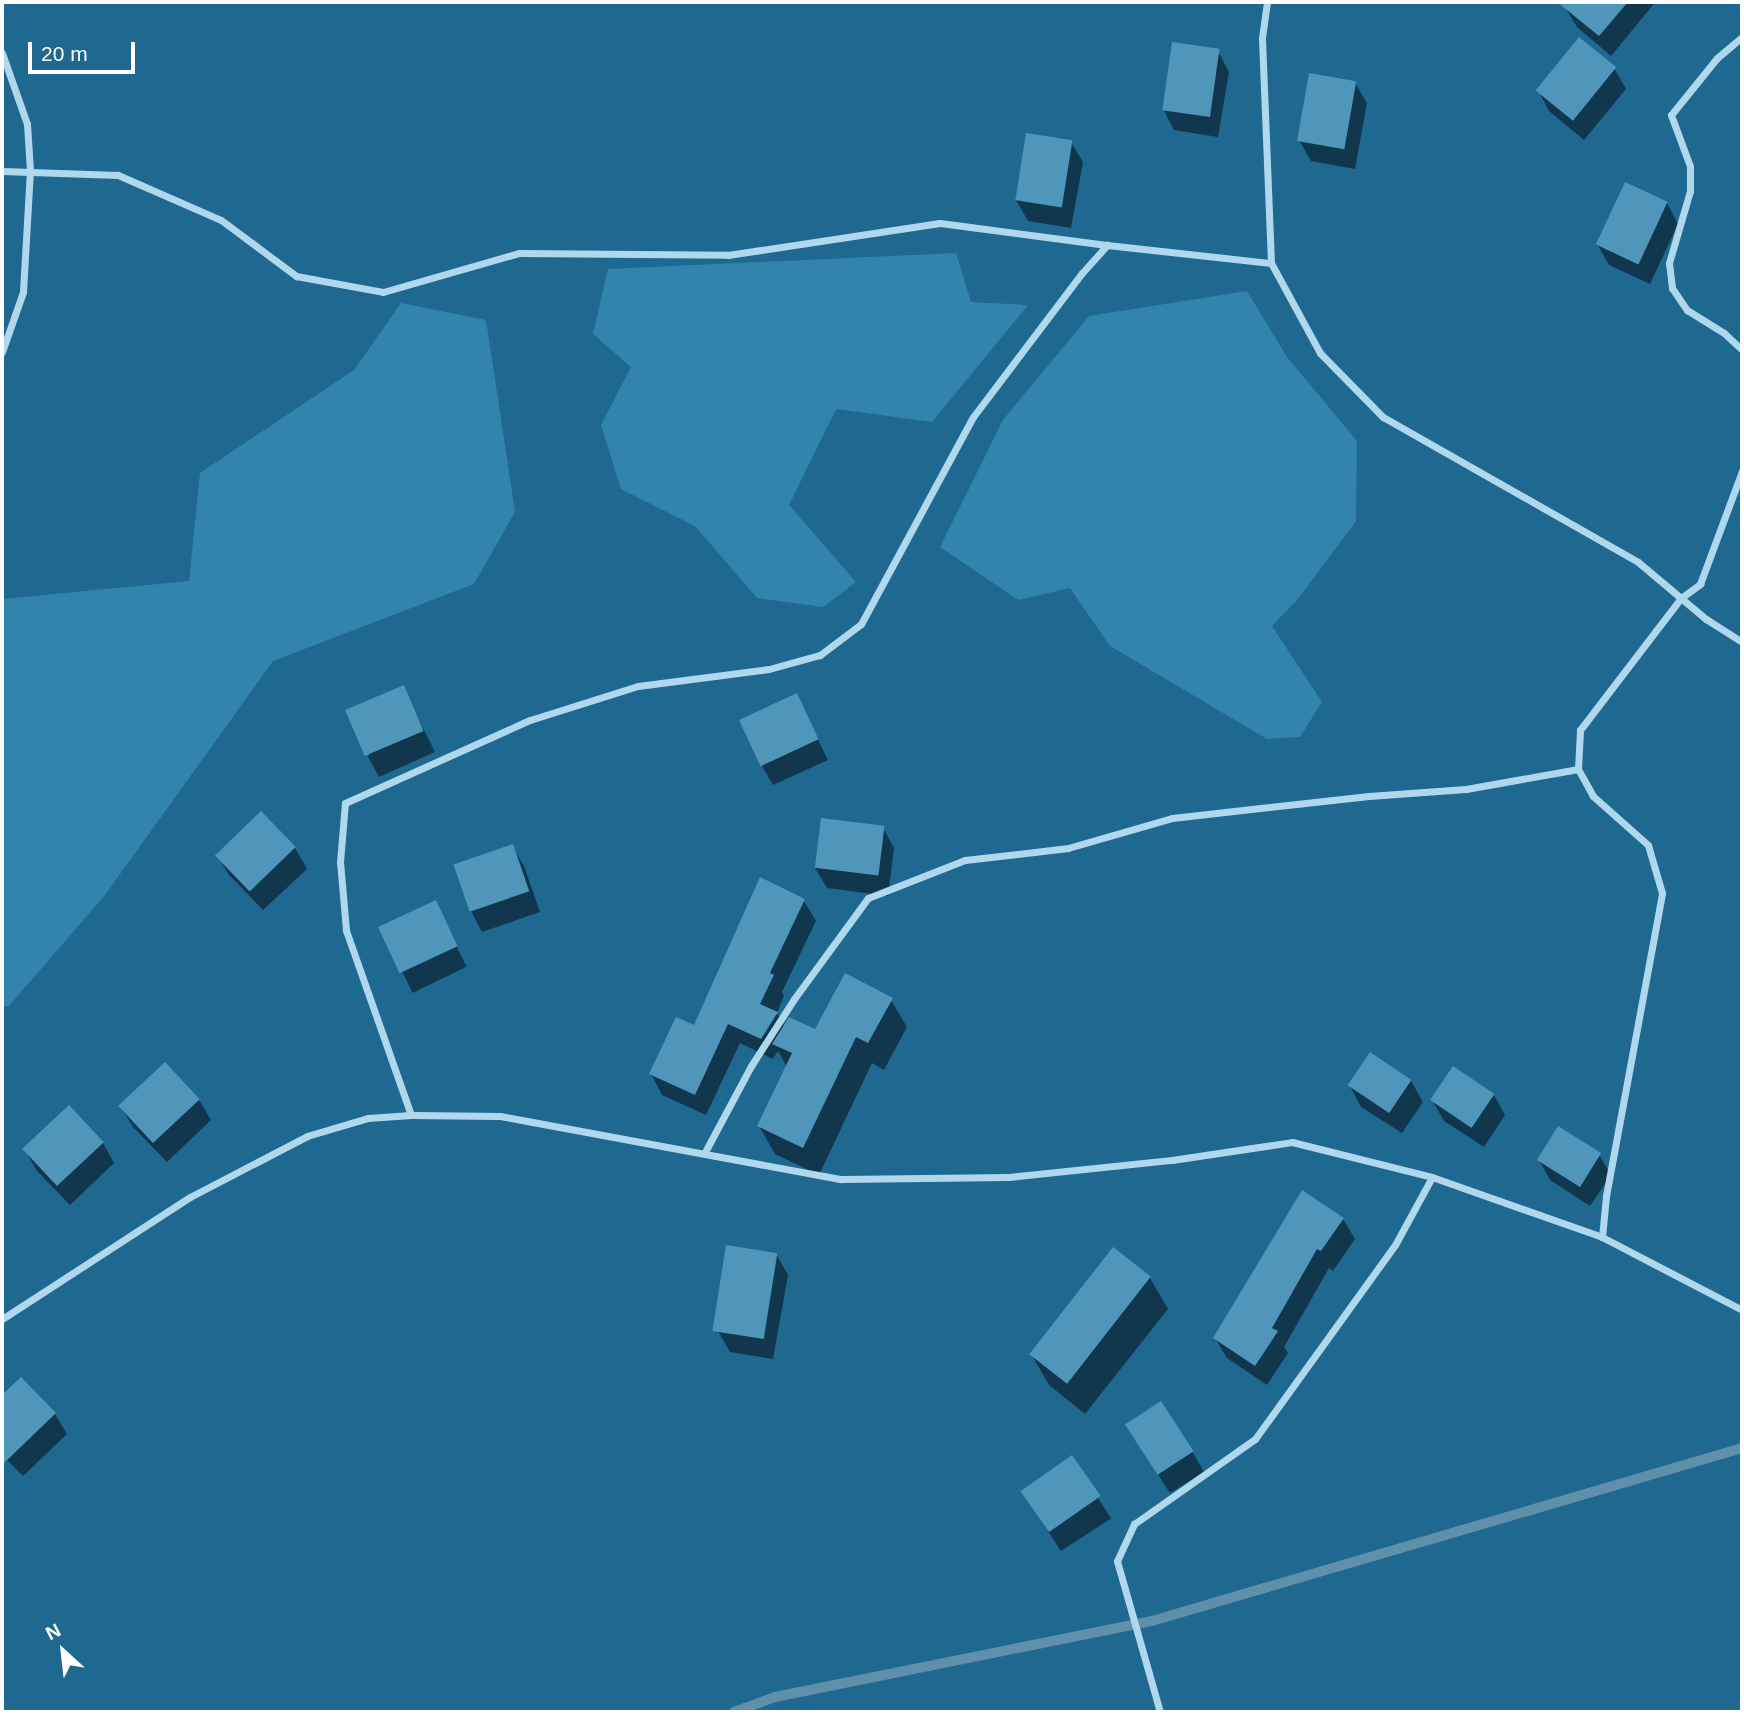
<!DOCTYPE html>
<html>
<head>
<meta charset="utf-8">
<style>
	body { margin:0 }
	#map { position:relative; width:1744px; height:1714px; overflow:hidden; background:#1f6890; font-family:Helvetica,sans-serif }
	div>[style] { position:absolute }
	.green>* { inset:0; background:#3384ad }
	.shadow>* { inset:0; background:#0007; transform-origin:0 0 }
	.stream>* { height:10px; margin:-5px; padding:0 5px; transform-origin:5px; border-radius:5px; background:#5f8fa9 }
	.building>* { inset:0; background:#5096ba; transform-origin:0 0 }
	.minor>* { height:7px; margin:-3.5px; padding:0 3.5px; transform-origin:3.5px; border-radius:3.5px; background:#afd8ed }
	span { translate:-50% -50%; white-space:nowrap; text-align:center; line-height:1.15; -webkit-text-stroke:6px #1f6890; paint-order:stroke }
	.frame { position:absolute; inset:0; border:4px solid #fff; pointer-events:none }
	.north { position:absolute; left:28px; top:1616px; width:70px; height:70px; -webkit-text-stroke:5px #1f6890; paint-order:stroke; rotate:333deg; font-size:19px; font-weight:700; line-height:28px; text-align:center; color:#fff }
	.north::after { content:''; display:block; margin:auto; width:24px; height:32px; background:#fff; clip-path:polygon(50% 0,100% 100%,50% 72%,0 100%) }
	.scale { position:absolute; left:28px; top:42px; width:107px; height:32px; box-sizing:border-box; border:4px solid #fff; border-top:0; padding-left:9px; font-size:21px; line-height:24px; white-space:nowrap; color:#fff; -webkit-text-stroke:5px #1f6890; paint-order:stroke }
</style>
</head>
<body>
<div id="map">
	<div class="green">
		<i style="clip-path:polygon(956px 253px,971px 302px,1028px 305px,932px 422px,836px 409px,789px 505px,856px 582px,823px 607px,757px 598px,695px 526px,621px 489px,601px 425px,631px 367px,593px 334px,608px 269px)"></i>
		<i style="clip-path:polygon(1247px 291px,1287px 357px,1357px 441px,1356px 521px,1298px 599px,1272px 626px,1322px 702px,1300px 737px,1267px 739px,1110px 646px,1070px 588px,1018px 600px,940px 547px,1003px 420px,1089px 316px)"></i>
		<i style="clip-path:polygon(401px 303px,486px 320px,515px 512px,474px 584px,273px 661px,105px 895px,8px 1007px,2px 1005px,2px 599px,189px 581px,200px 473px,354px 370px)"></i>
	</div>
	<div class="shadow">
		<i style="clip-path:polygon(1569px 2px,1651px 2px,1653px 5px,1611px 56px,1577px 27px,1565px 7px)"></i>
		<i style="clip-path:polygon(1218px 51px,1229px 72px,1218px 137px,1174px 130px,1163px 109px)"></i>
		<i style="clip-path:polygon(1614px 68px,1626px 89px,1584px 140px,1549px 111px,1538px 90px)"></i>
		<i style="clip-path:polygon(1355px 83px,1367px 103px,1355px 169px,1311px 161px,1299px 140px)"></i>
		<i style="clip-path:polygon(1071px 142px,1083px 162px,1071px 228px,1028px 221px,1016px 200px)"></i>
		<i style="clip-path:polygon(1667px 203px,1678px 224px,1650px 284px,1609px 265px,1597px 244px)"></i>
		<i style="clip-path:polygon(403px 688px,435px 752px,379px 777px,368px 757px)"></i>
		<i style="clip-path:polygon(796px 695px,828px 760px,773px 785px,761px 764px)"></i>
		<i style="clip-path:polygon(883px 828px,894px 848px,888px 896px,827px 888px,815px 868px)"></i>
		<i style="clip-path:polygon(512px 846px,524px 866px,540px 912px,482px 932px,471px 911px)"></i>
		<i style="clip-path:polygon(295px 848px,307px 869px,263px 910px,229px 875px,217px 855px)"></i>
		<i style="clip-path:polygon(804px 901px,816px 921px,782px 992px,784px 996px,777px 1013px,785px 1027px,816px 1032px,891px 1000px,907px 1027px,884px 1070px,872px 1063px,819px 1175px,775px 1154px,759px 1126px,787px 1067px,778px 1051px,773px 1059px,740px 1043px,706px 1115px,662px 1095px,651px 1074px)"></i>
		<i style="left:435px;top:902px;width:72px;height:60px;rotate:64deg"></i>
		<i style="clip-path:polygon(1411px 1081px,1423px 1102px,1402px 1133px,1361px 1107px,1350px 1086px)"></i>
		<i style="clip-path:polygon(1494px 1095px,1505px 1115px,1484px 1147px,1444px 1121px,1432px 1100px)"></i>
		<i style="clip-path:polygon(199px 1100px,211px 1120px,167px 1162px,133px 1127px,121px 1107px)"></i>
		<i style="clip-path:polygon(103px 1143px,114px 1163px,70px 1205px,37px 1171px,25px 1150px)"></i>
		<i style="clip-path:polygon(1599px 1155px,1611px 1175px,1590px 1206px,1550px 1180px,1538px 1159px)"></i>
		<i style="clip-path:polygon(1343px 1219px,1355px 1239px,1333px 1271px,1329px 1268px,1284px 1347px,1288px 1353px,1267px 1385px,1227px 1358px,1215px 1338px)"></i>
		<i style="clip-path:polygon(1113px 1249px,1150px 1278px,1168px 1309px,1085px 1414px,1049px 1385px,1031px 1354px)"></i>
		<i style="clip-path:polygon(776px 1254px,788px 1275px,773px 1359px,730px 1352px,718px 1331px)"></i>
		<i style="clip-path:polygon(21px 1379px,55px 1414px,67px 1434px,23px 1476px,2px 1455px,2px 1398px)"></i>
		<i style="clip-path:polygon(1139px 1445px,1192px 1451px,1204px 1472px,1170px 1493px)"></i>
		<i style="left:1072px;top:1458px;width:72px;height:60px;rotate:57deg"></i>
	</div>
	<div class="stream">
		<i style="left:734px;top:1712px;width:44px;rotate:-20.1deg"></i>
		<i style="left:775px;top:1697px;width:385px;rotate:-11.4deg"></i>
		<i style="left:1152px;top:1621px;width:615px;rotate:-16.34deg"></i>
	</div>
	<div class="building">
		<i style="clip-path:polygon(1557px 2px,1628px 2px,1599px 36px)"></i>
		<i style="left:1579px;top:37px;width:48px;height:69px;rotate:39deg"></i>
		<i style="left:1172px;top:42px;width:48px;height:69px;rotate:8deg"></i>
		<i style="left:1309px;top:73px;width:48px;height:69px;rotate:10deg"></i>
		<i style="left:1026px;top:133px;width:47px;height:68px;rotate:9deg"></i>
		<i style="left:1625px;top:182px;width:47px;height:69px;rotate:25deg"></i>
		<i style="left:404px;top:685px;width:50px;height:64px;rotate:67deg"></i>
		<i style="left:797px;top:693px;width:51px;height:64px;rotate:65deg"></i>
		<i style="left:261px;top:811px;width:50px;height:64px;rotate:46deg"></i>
		<i style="left:821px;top:818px;width:64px;height:50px;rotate:7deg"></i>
		<i style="left:513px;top:844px;width:50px;height:63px;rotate:71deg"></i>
		<i style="clip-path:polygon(760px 877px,805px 899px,770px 973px,774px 975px,760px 1004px,778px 1012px,761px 1039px,728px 1024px,695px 1095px,649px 1074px,676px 1017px,694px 1025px)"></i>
		<i style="left:436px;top:900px;width:51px;height:64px;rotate:65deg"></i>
		<i style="clip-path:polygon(845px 973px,893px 998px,868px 1043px,856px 1037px,803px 1148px,757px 1126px,792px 1053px,772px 1044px,789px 1017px,815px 1029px)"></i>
		<i style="left:1370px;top:1052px;width:50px;height:40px;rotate:34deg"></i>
		<i style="left:165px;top:1062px;width:51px;height:64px;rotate:47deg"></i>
		<i style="left:1453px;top:1066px;width:50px;height:41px;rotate:34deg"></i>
		<i style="left:69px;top:1105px;width:51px;height:64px;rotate:47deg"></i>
		<i style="left:1558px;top:1126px;width:51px;height:40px;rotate:32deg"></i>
		<i style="clip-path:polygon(1302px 1190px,1344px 1218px,1321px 1251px,1317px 1249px,1272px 1328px,1278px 1331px,1255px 1366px,1213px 1338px)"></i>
		<i style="left:726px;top:1245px;width:52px;height:87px;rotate:9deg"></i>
		<i style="left:1113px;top:1247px;width:48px;height:136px;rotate:38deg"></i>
		<i style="clip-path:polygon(21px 1377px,56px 1413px,2px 1465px,2px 1395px)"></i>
		<i style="left:1161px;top:1401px;width:60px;height:43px;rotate:57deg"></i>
		<i style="left:1072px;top:1455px;width:50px;height:63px;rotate:55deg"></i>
	</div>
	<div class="minor">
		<i style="left:1267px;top:2px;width:37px;rotate:98deg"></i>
		<i style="left:1262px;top:39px;width:224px;rotate:87.7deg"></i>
		<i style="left:1271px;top:263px;width:102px;rotate:61.4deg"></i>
		<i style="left:1320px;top:353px;width:90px;rotate:45.5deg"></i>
		<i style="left:1383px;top:417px;width:293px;rotate:29.6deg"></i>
		<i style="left:1638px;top:562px;width:89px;rotate:40deg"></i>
		<i style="left:1706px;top:619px;width:43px;rotate:32.6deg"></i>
		<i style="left:1742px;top:37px;width:33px;rotate:140deg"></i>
		<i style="left:1717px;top:58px;width:73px;rotate:128.9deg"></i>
		<i style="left:1671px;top:115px;width:54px;rotate:69.6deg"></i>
		<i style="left:1690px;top:166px;width:25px;rotate:90deg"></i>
		<i style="left:1690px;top:191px;width:75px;rotate:106.3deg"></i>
		<i style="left:1669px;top:263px;width:25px;rotate:83deg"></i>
		<i style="left:1672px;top:288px;width:27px;rotate:56deg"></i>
		<i style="left:1687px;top:310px;width:44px;rotate:31.9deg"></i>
		<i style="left:1724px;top:333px;width:25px;rotate:43deg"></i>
		<i style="left:2px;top:53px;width:75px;rotate:70.6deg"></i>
		<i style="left:27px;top:124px;width:46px;rotate:86.3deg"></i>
		<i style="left:30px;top:170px;width:122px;rotate:93.3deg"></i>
		<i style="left:23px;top:292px;width:64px;rotate:109.3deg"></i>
		<i style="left:2px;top:171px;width:116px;rotate:2deg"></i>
		<i style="left:118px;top:175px;width:112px;rotate:23.6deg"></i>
		<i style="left:221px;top:220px;width:94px;rotate:36.7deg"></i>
		<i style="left:296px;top:276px;width:88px;rotate:10.4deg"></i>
		<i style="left:383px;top:292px;width:141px;rotate:-16deg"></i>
		<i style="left:519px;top:253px;width:209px;rotate:0.5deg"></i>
		<i style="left:728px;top:255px;width:214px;rotate:-8.6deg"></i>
		<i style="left:940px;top:223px;width:168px;rotate:7.5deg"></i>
		<i style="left:1107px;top:245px;width:165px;rotate:6.3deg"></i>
		<i style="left:411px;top:1115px;width:196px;rotate:-109.4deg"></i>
		<i style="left:346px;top:930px;width:68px;rotate:-95deg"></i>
		<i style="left:340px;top:862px;width:59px;rotate:-85.2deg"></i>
		<i style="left:345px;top:803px;width:203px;rotate:-24.2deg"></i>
		<i style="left:530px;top:720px;width:113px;rotate:-17.5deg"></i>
		<i style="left:638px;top:686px;width:132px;rotate:-7.4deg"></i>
		<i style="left:769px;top:669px;width:53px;rotate:-15.4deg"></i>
		<i style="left:820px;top:655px;width:51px;rotate:-37.1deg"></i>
		<i style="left:861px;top:624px;width:235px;rotate:-61.6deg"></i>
		<i style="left:973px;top:417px;width:181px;rotate:-52.9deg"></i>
		<i style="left:1082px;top:273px;width:38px;rotate:-48deg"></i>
		<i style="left:705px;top:1152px;width:98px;rotate:-61.9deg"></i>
		<i style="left:751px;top:1066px;width:80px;rotate:-57.3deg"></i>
		<i style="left:794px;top:999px;width:125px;rotate:-53.8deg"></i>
		<i style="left:868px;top:898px;width:104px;rotate:-21.4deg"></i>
		<i style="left:965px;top:860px;width:104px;rotate:-6.6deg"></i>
		<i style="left:1068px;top:848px;width:108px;rotate:-16.1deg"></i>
		<i style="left:1172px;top:818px;width:198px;rotate:-6.4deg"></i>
		<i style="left:1369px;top:796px;width:97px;rotate:-4.1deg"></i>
		<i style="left:1466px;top:789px;width:114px;rotate:-10.1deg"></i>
		<i style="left:1602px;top:1237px;width:41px;rotate:-84.4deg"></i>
		<i style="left:1606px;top:1196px;width:308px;rotate:-79.5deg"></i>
		<i style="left:1662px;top:893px;width:50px;rotate:-106.3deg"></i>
		<i style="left:1648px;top:845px;width:74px;rotate:-138.3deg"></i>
		<i style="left:1593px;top:796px;width:31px;rotate:-119deg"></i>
		<i style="left:1578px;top:769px;width:39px;rotate:-87deg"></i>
		<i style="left:1580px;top:730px;width:166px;rotate:-52.6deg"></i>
		<i style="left:1681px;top:598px;width:24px;rotate:-36deg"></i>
		<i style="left:1700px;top:584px;width:121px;rotate:-69.6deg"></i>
		<i style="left:2px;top:1319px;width:224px;rotate:-33deg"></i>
		<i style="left:190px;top:1197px;width:132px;rotate:-27.5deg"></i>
		<i style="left:307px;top:1136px;width:64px;rotate:-16.4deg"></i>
		<i style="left:368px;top:1118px;width:43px;rotate:-4deg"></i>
		<i style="left:411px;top:1115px;width:89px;rotate:0.6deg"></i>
		<i style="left:500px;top:1116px;width:347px;rotate:10.5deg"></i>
		<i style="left:841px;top:1179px;width:168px;rotate:-0.7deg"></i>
		<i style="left:1009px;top:1177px;width:164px;rotate:-6deg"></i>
		<i style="left:1172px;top:1160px;width:121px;rotate:-8.5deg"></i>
		<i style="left:1292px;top:1142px;width:144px;rotate:14deg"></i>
		<i style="left:1432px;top:1177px;width:180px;rotate:19.4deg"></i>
		<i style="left:1602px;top:1237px;width:158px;rotate:27.5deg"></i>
		<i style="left:1160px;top:1712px;width:157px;rotate:-105.9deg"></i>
		<i style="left:1117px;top:1561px;width:41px;rotate:-65.3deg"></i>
		<i style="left:1134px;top:1524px;width:148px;rotate:-35.1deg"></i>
		<i style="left:1255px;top:1439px;width:239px;rotate:-54.2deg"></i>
		<i style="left:1395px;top:1245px;width:77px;rotate:-61.4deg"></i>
	</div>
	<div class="frame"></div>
	<div class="north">N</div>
	<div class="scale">20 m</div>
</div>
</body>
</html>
